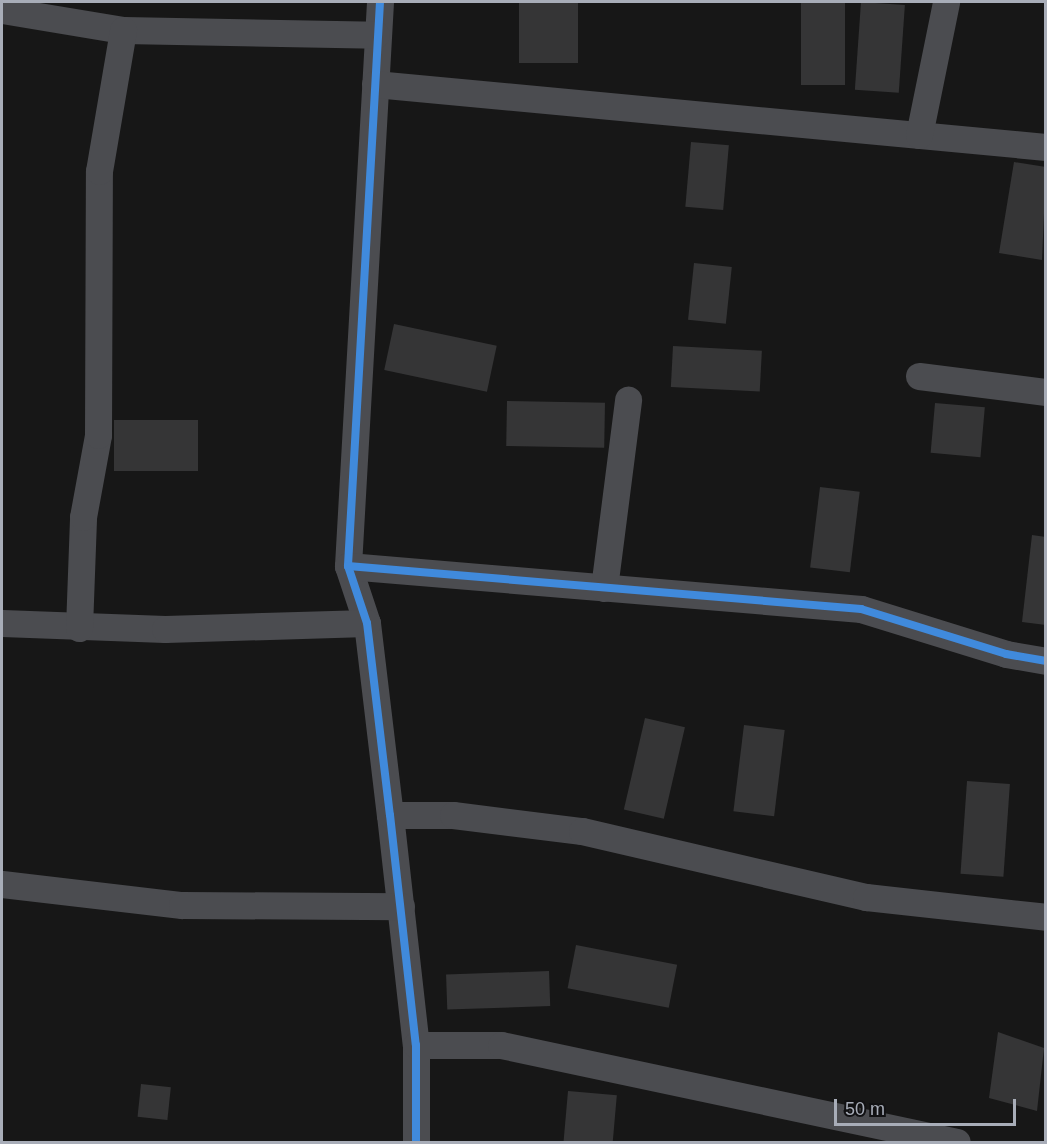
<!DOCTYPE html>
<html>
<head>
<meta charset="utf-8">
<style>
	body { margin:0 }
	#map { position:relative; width:1047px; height:1144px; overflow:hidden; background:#171717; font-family:Arial,sans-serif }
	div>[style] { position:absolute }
	.building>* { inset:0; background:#353536; transform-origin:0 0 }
	.minor>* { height:27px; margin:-13.5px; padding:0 13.5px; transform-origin:13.5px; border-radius:13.5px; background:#4b4c50 }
	.cycleway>* { height:8px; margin:-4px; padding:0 4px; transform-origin:4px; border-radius:4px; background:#408adc }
	span { translate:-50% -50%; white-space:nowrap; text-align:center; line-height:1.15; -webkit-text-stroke:4.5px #111113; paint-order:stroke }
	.frame { position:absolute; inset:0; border:3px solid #a8adb8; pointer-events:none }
	.scale { position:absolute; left:834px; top:1099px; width:182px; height:27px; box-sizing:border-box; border:3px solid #a8adb8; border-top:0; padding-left:8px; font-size:18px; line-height:21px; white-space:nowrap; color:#a8adb8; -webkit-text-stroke:4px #111113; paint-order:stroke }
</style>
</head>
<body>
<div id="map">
	<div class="building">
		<i style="left:519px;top:2px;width:59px;height:61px"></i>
		<i style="left:801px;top:2px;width:44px;height:83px"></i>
		<i style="left:861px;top:2px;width:44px;height:88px;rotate:4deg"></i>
		<i style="left:691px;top:142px;width:38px;height:65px;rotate:5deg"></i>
		<i style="clip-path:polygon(1014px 162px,1046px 167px,1042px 260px,999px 253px)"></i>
		<i style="left:694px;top:263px;width:38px;height:57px;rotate:6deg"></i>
		<i style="left:394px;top:324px;width:105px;height:47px;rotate:12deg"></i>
		<i style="left:673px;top:346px;width:89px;height:41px;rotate:3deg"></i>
		<i style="left:507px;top:401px;width:98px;height:45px;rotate:1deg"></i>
		<i style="left:935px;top:403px;width:50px;height:50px;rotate:5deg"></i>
		<i style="left:114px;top:420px;width:84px;height:51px"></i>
		<i style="left:820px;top:487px;width:40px;height:81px;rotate:7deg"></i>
		<i style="clip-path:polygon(1032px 535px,1046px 537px,1046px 625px,1022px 622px)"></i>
		<i style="left:645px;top:718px;width:41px;height:94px;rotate:13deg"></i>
		<i style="left:744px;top:725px;width:41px;height:87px;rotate:7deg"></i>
		<i style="left:967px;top:781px;width:43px;height:93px;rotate:4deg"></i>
		<i style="left:576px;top:945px;width:103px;height:44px;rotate:11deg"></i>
		<i style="left:549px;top:971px;width:35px;height:103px;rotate:88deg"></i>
		<i style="clip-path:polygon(998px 1032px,1044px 1048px,1037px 1111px,989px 1098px)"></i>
		<i style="left:141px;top:1084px;width:30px;height:33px;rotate:6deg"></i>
		<i style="left:568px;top:1091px;width:49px;height:51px;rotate:5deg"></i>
	</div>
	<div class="minor">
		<i style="left:380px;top:2px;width:565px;rotate:93.25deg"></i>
		<i style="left:348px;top:566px;width:60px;rotate:71.6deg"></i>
		<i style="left:367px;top:623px;width:193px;rotate:83.2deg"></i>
		<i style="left:390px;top:815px;width:231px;rotate:83.6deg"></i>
		<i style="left:416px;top:1045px;width:97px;rotate:90deg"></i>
		<i style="left:2px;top:10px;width:123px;rotate:9.4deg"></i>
		<i style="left:123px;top:30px;width:253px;rotate:1.1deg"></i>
		<i style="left:375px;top:84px;width:674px;rotate:5.36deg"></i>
		<i style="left:919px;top:135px;width:136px;rotate:-78.5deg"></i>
		<i style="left:919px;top:376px;width:128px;rotate:7.2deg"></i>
		<i style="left:348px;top:566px;width:515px;rotate:4.79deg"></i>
		<i style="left:861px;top:609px;width:152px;rotate:17.2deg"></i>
		<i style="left:1006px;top:654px;width:41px;rotate:9.9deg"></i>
		<i style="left:604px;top:588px;width:190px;rotate:-82.7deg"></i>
		<i style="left:2px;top:623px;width:163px;rotate:2.1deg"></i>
		<i style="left:165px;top:629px;width:202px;rotate:-1.7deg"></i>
		<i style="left:79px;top:628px;width:111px;rotate:-87.9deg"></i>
		<i style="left:83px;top:517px;width:83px;rotate:-79.6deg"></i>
		<i style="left:98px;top:435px;width:264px;rotate:-89.8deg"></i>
		<i style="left:99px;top:171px;width:143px;rotate:-80.3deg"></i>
		<i style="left:390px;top:815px;width:63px"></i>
		<i style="left:453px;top:815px;width:130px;rotate:7.1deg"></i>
		<i style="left:582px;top:831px;width:292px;rotate:13.1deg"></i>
		<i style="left:866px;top:897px;width:181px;rotate:6.3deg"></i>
		<i style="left:2px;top:884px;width:181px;rotate:6.7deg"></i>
		<i style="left:182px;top:905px;width:219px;rotate:0.3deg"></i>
		<i style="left:416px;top:1045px;width:85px"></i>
		<i style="left:501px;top:1045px;width:466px;rotate:12deg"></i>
	</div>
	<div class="cycleway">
		<i style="left:380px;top:2px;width:565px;rotate:93.25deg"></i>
		<i style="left:348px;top:566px;width:60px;rotate:71.6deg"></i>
		<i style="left:367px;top:623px;width:193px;rotate:83.2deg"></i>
		<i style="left:390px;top:815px;width:231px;rotate:83.6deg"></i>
		<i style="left:416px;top:1045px;width:97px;rotate:90deg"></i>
		<i style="left:348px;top:566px;width:515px;rotate:4.79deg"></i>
		<i style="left:861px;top:609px;width:152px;rotate:17.2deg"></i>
		<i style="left:1006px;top:654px;width:41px;rotate:9.9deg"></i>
	</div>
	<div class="frame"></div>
	<div class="scale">50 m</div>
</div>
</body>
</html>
